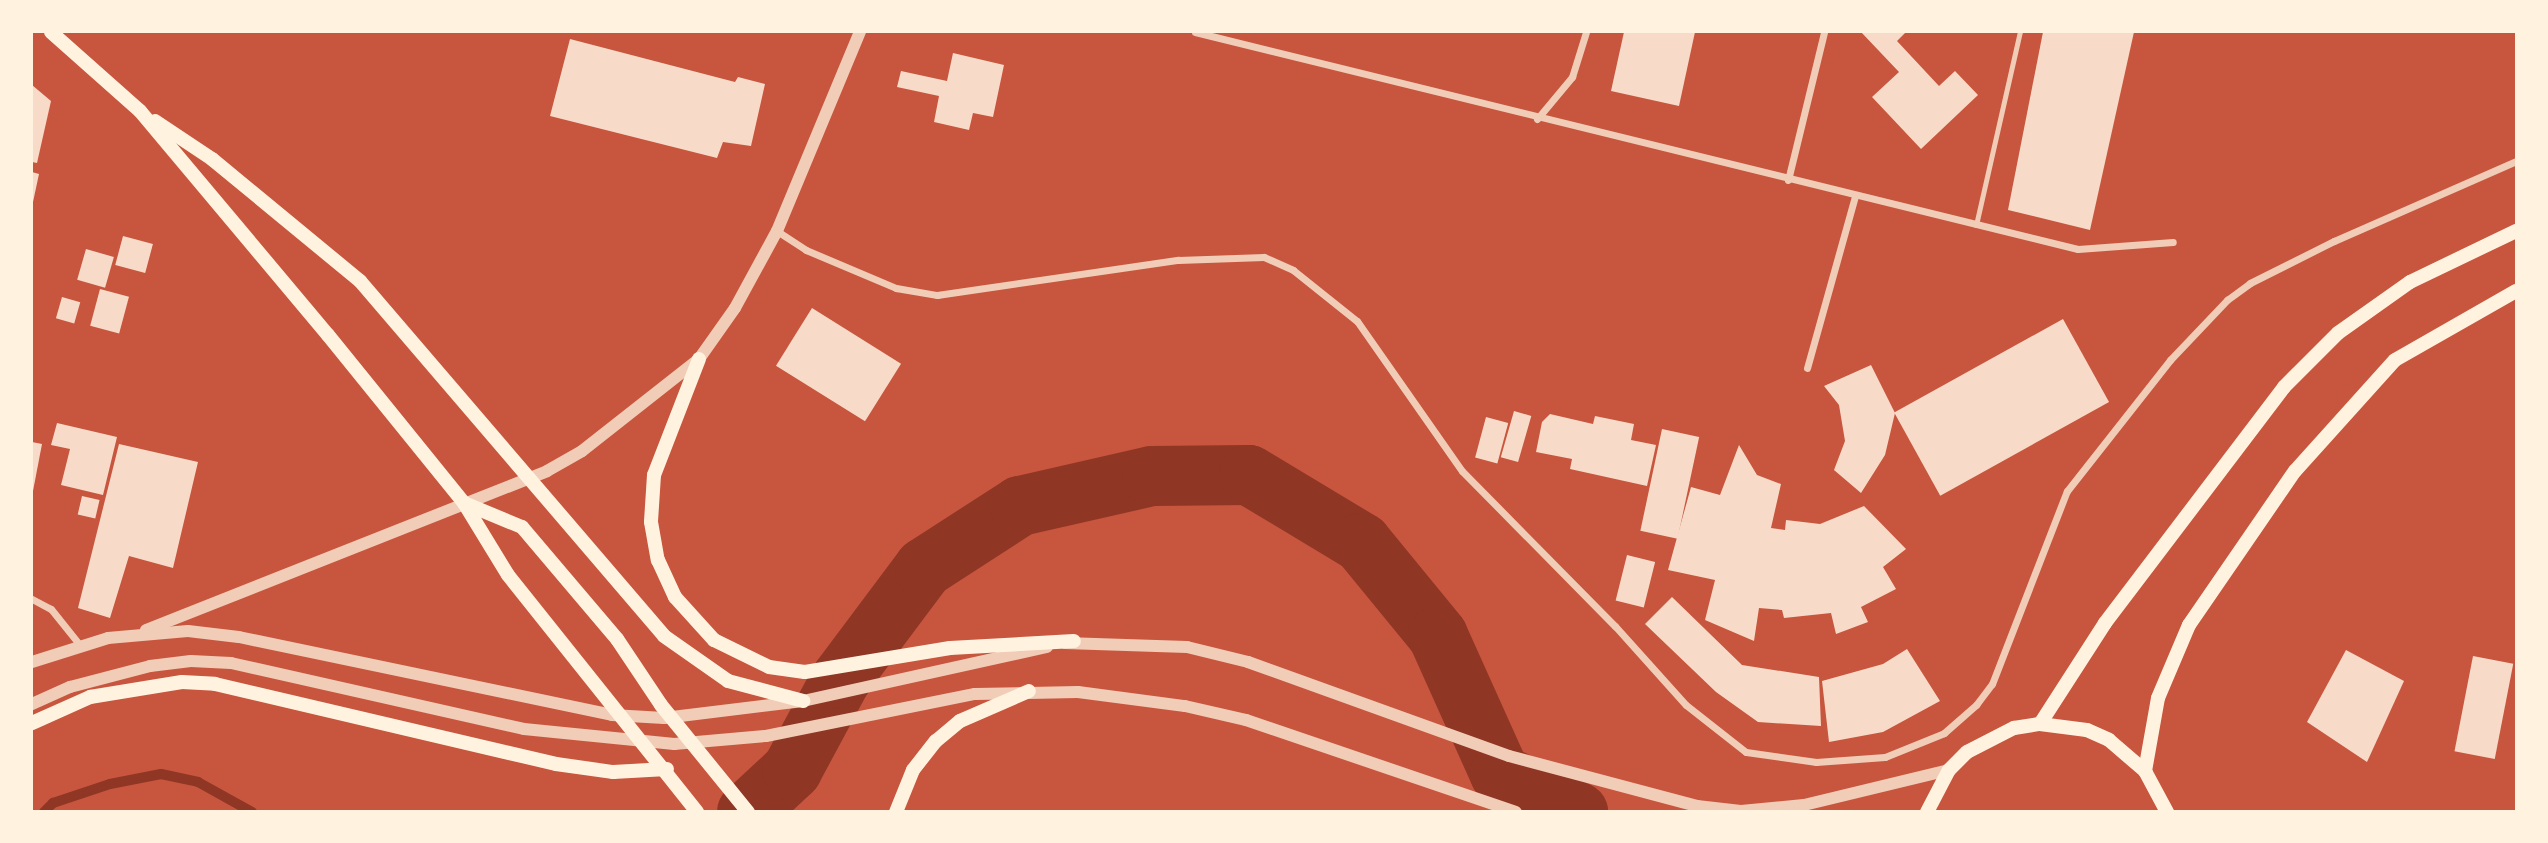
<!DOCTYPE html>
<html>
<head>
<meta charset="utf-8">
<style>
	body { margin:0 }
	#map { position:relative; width:2548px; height:843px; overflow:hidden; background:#c8553d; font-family:Karla,sans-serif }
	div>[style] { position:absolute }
	.stream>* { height:10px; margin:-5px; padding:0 5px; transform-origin:5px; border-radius:5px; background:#8f3625 }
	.river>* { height:60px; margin:-30px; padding:0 30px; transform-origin:30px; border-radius:30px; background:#8f3625 }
	.building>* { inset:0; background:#f7dbc8; transform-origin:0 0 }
	.service>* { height:5px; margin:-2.5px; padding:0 2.5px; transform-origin:2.5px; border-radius:2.5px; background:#f1ccb7 }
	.minor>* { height:7px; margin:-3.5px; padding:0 3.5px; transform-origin:3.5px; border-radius:3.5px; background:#f1ccb7 }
	.tertiary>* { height:12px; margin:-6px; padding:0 6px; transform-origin:6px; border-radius:6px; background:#f1ccb7 }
	.secondary>* { height:14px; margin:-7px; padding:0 7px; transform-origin:7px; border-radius:7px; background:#fff3e0 }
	span { translate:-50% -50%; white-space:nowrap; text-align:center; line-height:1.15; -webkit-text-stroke:6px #fff3e0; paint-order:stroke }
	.frame { position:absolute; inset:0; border:33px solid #fff3e0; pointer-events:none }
</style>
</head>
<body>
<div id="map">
	<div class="stream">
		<i style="left:44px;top:812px;width:13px;rotate:-45deg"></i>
		<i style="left:53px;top:803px;width:60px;rotate:-18.4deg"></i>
		<i style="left:110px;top:784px;width:52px;rotate:-11.1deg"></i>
		<i style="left:161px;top:774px;width:38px;rotate:12deg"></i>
		<i style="left:198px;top:782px;width:62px;rotate:29.1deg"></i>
	</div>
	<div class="river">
		<i style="left:747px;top:812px;width:62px;rotate:-43deg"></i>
		<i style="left:792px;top:770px;width:103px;rotate:-61.7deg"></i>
		<i style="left:841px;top:679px;width:139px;rotate:-53.2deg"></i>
		<i style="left:924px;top:568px;width:114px;rotate:-32.9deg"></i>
		<i style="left:1020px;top:506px;width:135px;rotate:-12.8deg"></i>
		<i style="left:1152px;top:476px;width:97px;rotate:-0.6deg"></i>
		<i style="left:1249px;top:475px;width:132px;rotate:31deg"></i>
		<i style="left:1362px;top:543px;width:120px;rotate:50.7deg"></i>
		<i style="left:1438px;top:636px;width:151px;rotate:65.8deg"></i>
		<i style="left:1500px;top:774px;width:87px;rotate:26deg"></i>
	</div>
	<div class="building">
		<i style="clip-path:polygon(1624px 32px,1695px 32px,1679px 106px,1611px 91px)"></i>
		<i style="clip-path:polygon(1861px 32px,1906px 32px,1897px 41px,1939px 86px,1955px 71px,1978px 95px,1921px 149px,1872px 97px,1899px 72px)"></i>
		<i style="clip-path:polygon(2043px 32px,2134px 32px,2090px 230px,2008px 210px)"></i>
		<i style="clip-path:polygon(570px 39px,735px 82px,738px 77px,765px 84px,751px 146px,723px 142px,717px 158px,550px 116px)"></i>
		<i style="clip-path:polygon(953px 53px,1004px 65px,993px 117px,973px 113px,969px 130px,934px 122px,939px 96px,897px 87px,901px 71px,947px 81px)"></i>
		<i style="clip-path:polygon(32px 85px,51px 101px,37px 163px,32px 162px)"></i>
		<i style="clip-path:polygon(32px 172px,39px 174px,33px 202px,32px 202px)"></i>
		<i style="left:123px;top:236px;width:31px;height:30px;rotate:15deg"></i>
		<i style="left:86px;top:249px;width:29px;height:32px;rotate:16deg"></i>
		<i style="left:100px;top:289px;width:30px;height:38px;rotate:15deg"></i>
		<i style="left:62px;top:297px;width:19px;height:22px;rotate:16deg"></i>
		<i style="left:812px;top:308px;width:105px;height:68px;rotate:32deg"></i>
		<i style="left:2063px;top:319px;width:95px;height:193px;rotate:61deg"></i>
		<i style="clip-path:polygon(1871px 365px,1895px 413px,1885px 455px,1861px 493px,1834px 470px,1845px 441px,1839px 405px,1824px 386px)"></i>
		<i style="left:1514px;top:411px;width:18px;height:48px;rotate:16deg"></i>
		<i style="clip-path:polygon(1550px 414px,1593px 424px,1595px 416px,1634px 424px,1631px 440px,1656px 445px,1647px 486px,1570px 469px,1572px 459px,1536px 452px,1542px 422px)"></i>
		<i style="left:1486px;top:417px;width:23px;height:42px;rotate:15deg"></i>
		<i style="clip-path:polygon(57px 423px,117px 437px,103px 495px,61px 485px,70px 449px,51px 445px)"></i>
		<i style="left:1662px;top:429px;width:38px;height:104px;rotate:12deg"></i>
		<i style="clip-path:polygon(32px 442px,42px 444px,33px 491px,32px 491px)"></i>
		<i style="clip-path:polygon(119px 444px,198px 462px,173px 568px,129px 556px,110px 618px,78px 608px)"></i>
		<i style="clip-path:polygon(1739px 445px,1757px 475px,1781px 484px,1771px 528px,1785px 530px,1786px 520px,1820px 524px,1864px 506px,1906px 549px,1883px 567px,1896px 589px,1861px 607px,1868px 622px,1836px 634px,1831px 613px,1784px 618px,1782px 610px,1759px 608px,1754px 641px,1705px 620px,1715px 580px,1668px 570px,1691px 487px,1720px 495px)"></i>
		<i style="left:82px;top:496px;width:18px;height:19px;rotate:13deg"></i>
		<i style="left:1627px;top:555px;width:29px;height:47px;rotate:14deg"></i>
		<i style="clip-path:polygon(1672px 597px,1742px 665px,1819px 677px,1821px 726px,1758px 722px,1716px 692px,1645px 624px)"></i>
		<i style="clip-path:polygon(1907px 649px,1940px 701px,1883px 732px,1829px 742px,1822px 681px,1883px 664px)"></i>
		<i style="clip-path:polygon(2346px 650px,2404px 681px,2367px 762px,2307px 722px)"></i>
		<i style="left:2473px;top:656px;width:41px;height:97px;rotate:11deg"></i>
	</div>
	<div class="service">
		<i style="left:1976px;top:225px;width:198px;rotate:-77.2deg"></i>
	</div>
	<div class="minor">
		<i style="left:1195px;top:32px;width:909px;rotate:13.81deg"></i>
		<i style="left:2078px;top:249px;width:95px;rotate:-4.2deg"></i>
		<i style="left:1537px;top:119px;width:55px;rotate:-50.2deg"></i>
		<i style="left:1572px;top:77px;width:47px;rotate:-72.7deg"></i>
		<i style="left:1788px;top:180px;width:152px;rotate:-76.3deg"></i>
		<i style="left:777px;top:231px;width:35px;rotate:33deg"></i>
		<i style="left:806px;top:250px;width:98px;rotate:22.9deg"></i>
		<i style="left:896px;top:288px;width:42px;rotate:9.7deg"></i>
		<i style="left:937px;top:295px;width:244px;rotate:-8.3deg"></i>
		<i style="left:1178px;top:260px;width:86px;rotate:-2deg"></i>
		<i style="left:1264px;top:257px;width:32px;rotate:24deg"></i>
		<i style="left:1293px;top:270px;width:82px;rotate:38.6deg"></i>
		<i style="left:1357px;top:321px;width:183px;rotate:55deg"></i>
		<i style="left:1462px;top:471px;width:218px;rotate:45.4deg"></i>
		<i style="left:1615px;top:626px;width:106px;rotate:48.1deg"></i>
		<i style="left:1686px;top:705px;width:76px;rotate:38.1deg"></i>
		<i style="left:1746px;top:752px;width:71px;rotate:8.1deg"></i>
		<i style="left:1816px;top:762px;width:69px;rotate:-4.1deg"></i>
		<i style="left:1885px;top:757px;width:64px;rotate:-22.1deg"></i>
		<i style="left:1944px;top:733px;width:43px;rotate:-41.2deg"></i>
		<i style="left:1976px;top:705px;width:26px;rotate:-53deg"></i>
		<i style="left:1992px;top:684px;width:207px;rotate:-68.8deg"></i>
		<i style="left:2067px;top:491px;width:167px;rotate:-51.8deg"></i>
		<i style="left:2170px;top:360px;width:83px;rotate:-46.5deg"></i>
		<i style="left:2227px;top:300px;width:29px;rotate:-36deg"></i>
		<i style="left:2250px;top:283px;width:94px;rotate:-26.6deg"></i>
		<i style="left:2334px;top:241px;width:199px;rotate:-23.7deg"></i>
		<i style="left:1807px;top:368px;width:179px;rotate:-74.4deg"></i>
		<i style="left:32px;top:599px;width:21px;rotate:28deg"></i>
		<i style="left:51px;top:609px;width:45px;rotate:51.3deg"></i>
	</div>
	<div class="tertiary">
		<i style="left:146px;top:630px;width:431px;rotate:-21.6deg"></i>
		<i style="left:547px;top:471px;width:40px;rotate:-29.7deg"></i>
		<i style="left:582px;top:451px;width:149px;rotate:-38.2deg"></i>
		<i style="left:699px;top:359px;width:62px;rotate:-54.8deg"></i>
		<i style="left:735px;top:308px;width:88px;rotate:-61.4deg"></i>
		<i style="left:777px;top:231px;width:216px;rotate:-67.4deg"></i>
		<i style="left:1065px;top:643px;width:122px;rotate:1.9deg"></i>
		<i style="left:1187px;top:647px;width:63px;rotate:13.8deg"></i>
		<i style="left:1248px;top:662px;width:277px;rotate:19.8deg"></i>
		<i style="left:1509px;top:756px;width:195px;rotate:14.9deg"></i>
		<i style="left:1697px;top:806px;width:44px;rotate:6.5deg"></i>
		<i style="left:1741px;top:811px;width:63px;rotate:-5.4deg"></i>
		<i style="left:1804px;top:805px;width:149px;rotate:-13.6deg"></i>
		<i style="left:32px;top:662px;width:80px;rotate:-17.5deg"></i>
		<i style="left:108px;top:638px;width:80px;rotate:-5deg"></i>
		<i style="left:188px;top:631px;width:51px;rotate:6.7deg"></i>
		<i style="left:239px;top:637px;width:381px;rotate:11.8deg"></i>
		<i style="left:612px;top:715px;width:52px;rotate:3.3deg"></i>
		<i style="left:664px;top:718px;width:140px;rotate:-7deg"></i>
		<i style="left:803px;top:701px;width:250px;rotate:-12.5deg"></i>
		<i style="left:32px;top:704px;width:42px;rotate:-24.1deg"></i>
		<i style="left:70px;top:687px;width:83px;rotate:-14.7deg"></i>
		<i style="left:150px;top:666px;width:41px;rotate:-7deg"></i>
		<i style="left:191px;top:661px;width:40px;rotate:2.9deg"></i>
		<i style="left:231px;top:663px;width:300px;rotate:12.7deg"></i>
		<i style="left:524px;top:729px;width:151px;rotate:5.7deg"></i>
		<i style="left:674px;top:744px;width:92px;rotate:-5deg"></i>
		<i style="left:766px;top:736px;width:213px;rotate:-11.4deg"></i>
		<i style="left:975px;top:694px;width:103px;rotate:-1.1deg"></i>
		<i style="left:1078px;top:692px;width:108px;rotate:7.5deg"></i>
		<i style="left:1185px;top:706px;width:63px;rotate:12.9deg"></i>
		<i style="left:1246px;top:720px;width:285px;rotate:18.8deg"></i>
	</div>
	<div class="secondary">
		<i style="left:51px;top:32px;width:119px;rotate:41.6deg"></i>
		<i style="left:140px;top:111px;width:292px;rotate:50deg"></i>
		<i style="left:328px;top:335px;width:216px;rotate:51deg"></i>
		<i style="left:464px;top:503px;width:84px;rotate:58.6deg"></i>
		<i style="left:508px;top:575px;width:303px;rotate:51.4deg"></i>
		<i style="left:155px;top:121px;width:69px;rotate:33.7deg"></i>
		<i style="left:212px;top:159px;width:192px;rotate:39.5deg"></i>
		<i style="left:360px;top:281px;width:467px;rotate:49.4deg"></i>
		<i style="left:664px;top:636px;width:78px;rotate:35.1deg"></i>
		<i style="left:728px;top:681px;width:78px;rotate:14.9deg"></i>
		<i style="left:699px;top:359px;width:124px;rotate:111.2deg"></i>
		<i style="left:654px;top:475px;width:47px;rotate:93.7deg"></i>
		<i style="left:651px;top:522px;width:39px;rotate:80deg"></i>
		<i style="left:658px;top:560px;width:41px;rotate:65.3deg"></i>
		<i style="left:675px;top:597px;width:58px;rotate:47.8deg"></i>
		<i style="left:714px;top:640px;width:61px;rotate:26.1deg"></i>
		<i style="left:769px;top:667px;width:36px;rotate:8deg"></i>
		<i style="left:805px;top:672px;width:147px;rotate:-9.4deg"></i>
		<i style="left:950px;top:648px;width:124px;rotate:-3.2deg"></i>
		<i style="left:464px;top:503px;width:63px;rotate:22.5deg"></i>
		<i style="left:522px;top:527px;width:147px;rotate:49.7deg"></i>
		<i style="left:617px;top:639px;width:79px;rotate:56.3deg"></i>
		<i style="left:661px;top:705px;width:138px;rotate:50.9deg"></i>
		<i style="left:32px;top:723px;width:64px;rotate:-24.1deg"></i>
		<i style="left:90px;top:697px;width:93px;rotate:-9.3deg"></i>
		<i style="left:182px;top:682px;width:33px;rotate:3deg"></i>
		<i style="left:215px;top:684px;width:350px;rotate:13.2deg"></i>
		<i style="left:556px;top:764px;width:58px;rotate:8deg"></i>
		<i style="left:613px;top:772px;width:54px;rotate:-3.2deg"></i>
		<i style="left:2040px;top:724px;width:120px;rotate:-57.2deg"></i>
		<i style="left:2105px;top:623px;width:296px;rotate:-52.8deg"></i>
		<i style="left:2284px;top:387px;width:76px;rotate:-45deg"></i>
		<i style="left:2338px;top:333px;width:88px;rotate:-35.3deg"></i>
		<i style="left:2410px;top:282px;width:118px;rotate:-25.7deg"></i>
		<i style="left:2145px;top:771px;width:74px;rotate:-79.9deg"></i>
		<i style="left:2158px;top:698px;width:79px;rotate:-67deg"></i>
		<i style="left:2189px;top:625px;width:187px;rotate:-55.5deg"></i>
		<i style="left:2295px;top:471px;width:149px;rotate:-48deg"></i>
		<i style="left:2395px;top:360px;width:139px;rotate:-29.7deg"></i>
		<i style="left:896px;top:812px;width:45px;rotate:-68deg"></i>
		<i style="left:913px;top:770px;width:37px;rotate:-52deg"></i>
		<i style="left:936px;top:741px;width:31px;rotate:-40deg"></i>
		<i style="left:960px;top:721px;width:75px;rotate:-23.5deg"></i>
		<i style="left:1927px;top:812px;width:47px;rotate:-62.4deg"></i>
		<i style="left:1949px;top:770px;width:25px;rotate:-45deg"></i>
		<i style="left:1967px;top:752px;width:53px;rotate:-27.1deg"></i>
		<i style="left:2014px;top:728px;width:26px;rotate:-9deg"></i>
		<i style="left:2040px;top:724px;width:47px;rotate:7.3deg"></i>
		<i style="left:2087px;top:730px;width:24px;rotate:24deg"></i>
		<i style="left:2109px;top:740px;width:48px;rotate:40.7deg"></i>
		<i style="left:2145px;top:771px;width:47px;rotate:61.8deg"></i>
	</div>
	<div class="frame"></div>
</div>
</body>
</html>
